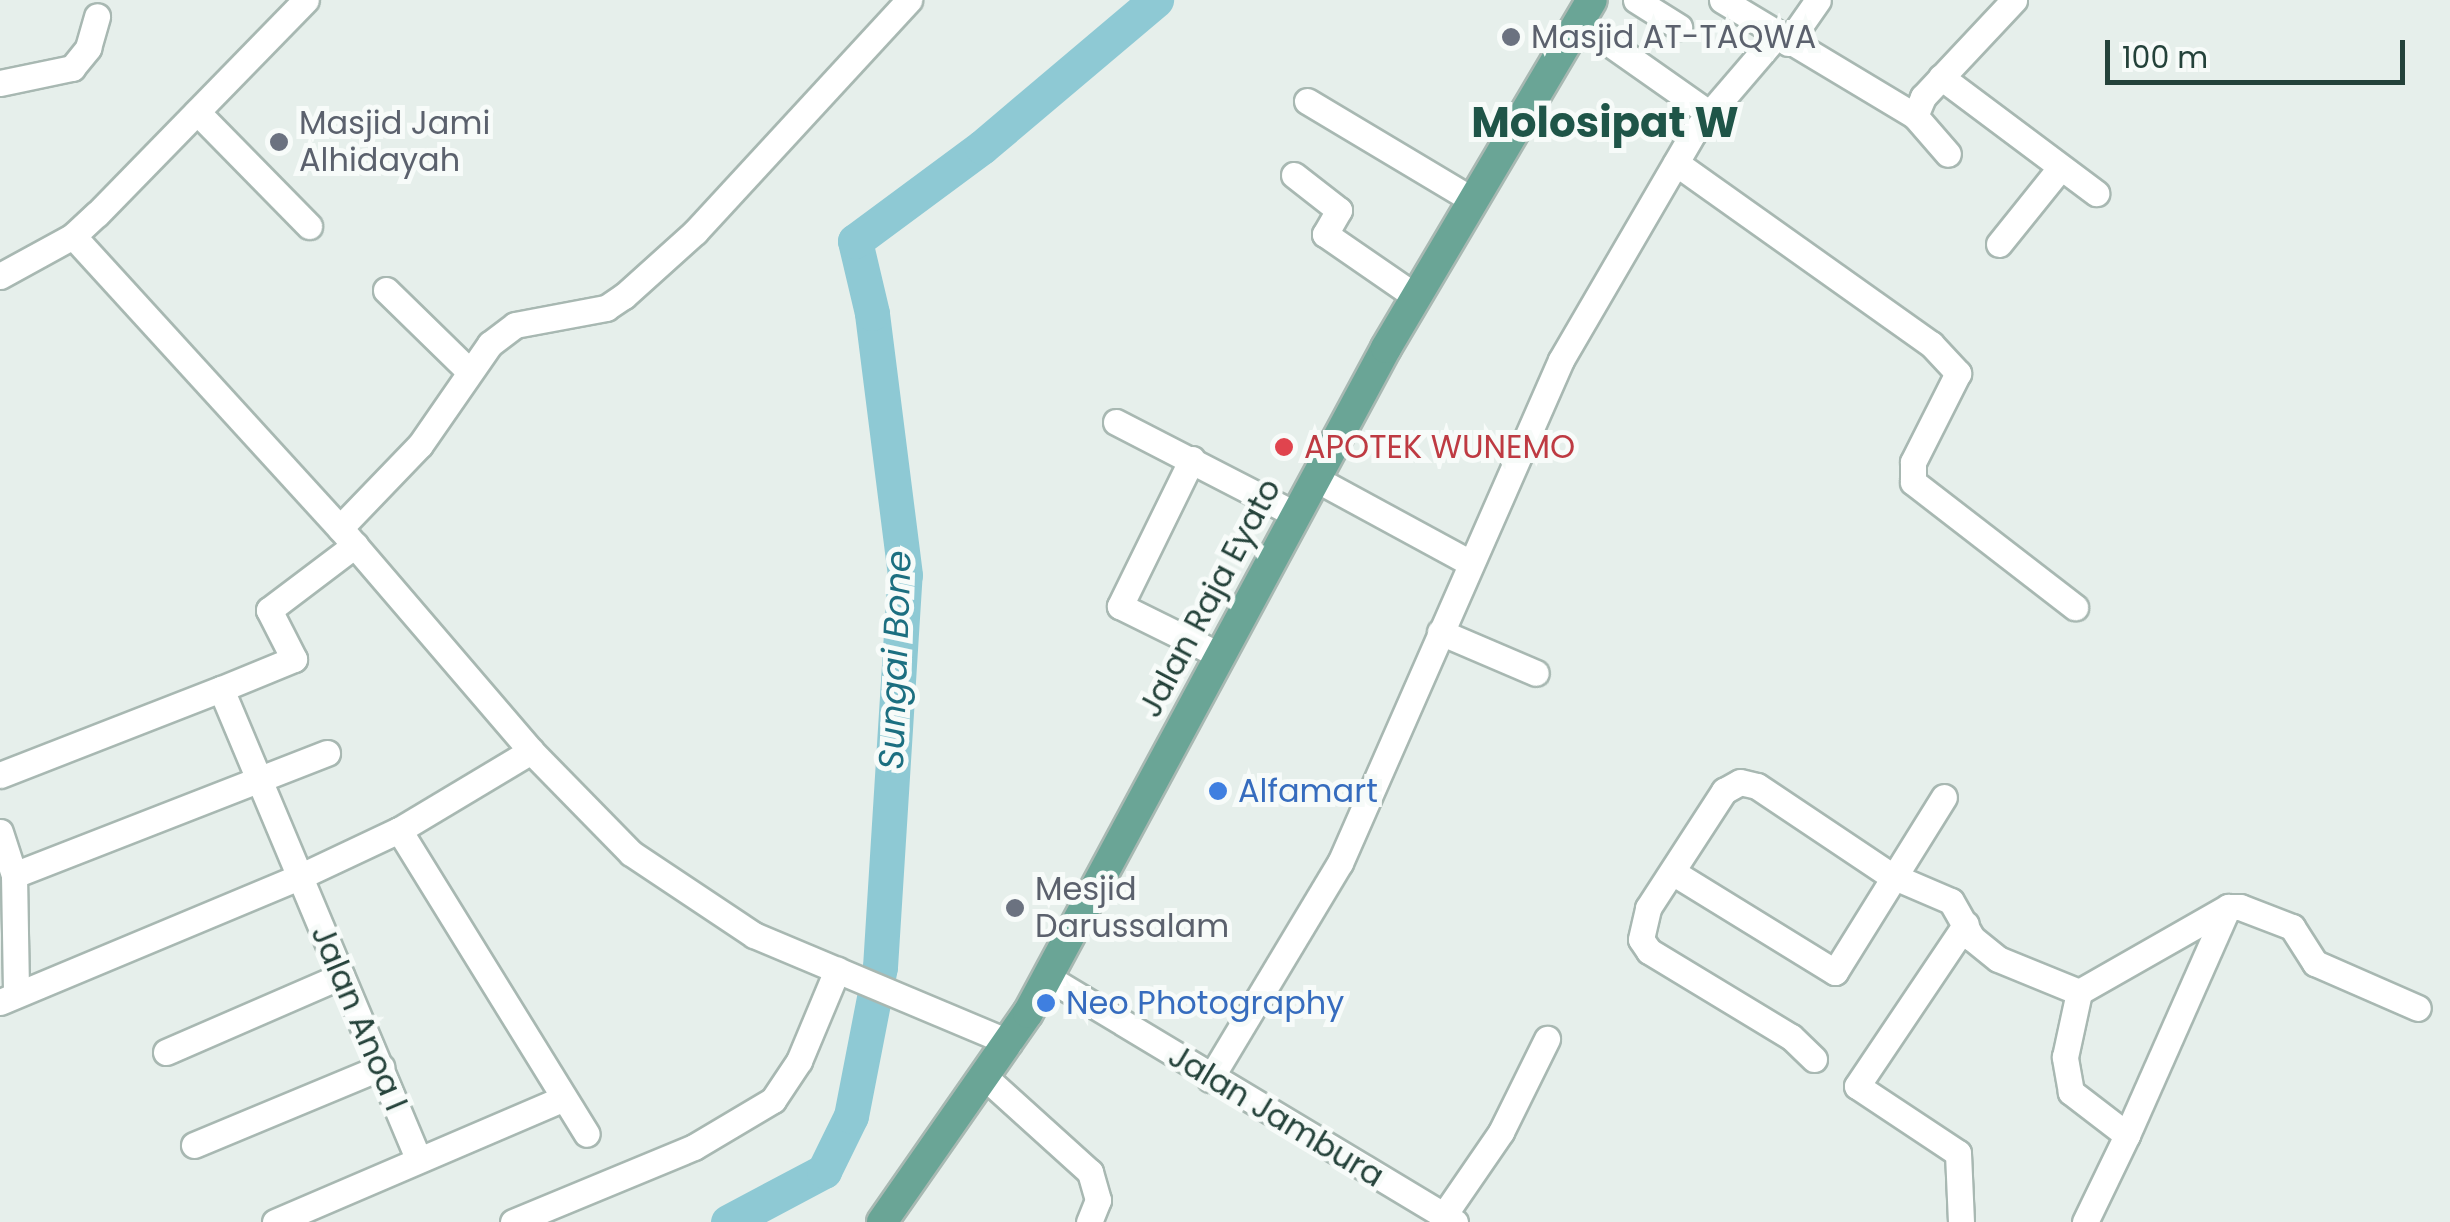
<!DOCTYPE html>
<html>
<head>
<meta charset="utf-8">
<style>
	body { margin:0 }
	#map { position:relative; width:2450px; height:1222px; overflow:hidden; background:#e6efeb; font-family:Poppins,sans-serif }
	div>[style] { position:absolute }
	.river>* { height:35px; margin:-17.5px; padding:0 17.5px; transform-origin:17.5px; border-radius:17.5px; background:#8ec9d4 }
	.roads { filter:drop-shadow(2px 0 #a8b8b2) drop-shadow(-2px 0 #a8b8b2) drop-shadow(0 2px #a8b8b2) drop-shadow(0 -2px #a8b8b2) }
	.minor>* { height:25px; margin:-12.5px; padding:0 12.5px; transform-origin:12.5px; border-radius:12.5px; background:#fff }
	.major>* { height:30px; margin:-15px; padding:0 15px; transform-origin:15px; border-radius:15px; background:#6aa596 }
	.dots>* { width:28px; height:28px; translate:-50% -50%; box-sizing:border-box; border:5px solid #f7fbf9; border-radius:50% }
	span { translate:-50% -50%; white-space:nowrap; text-align:center; line-height:1.15; -webkit-text-stroke:10px #f7fbf9; paint-order:stroke }
	.worship-label { font-size:32px; color:#5b616d }
	.left { translate:0 -50%; text-align:left }
	.health-label { font-size:32px; color:#be3a42 }
	.street-label { font-size:32px; color:#24423a }
	.shop-label { font-size:32px; color:#366cbe }
	.water-label { font-size:35px; color:#1c6f80; font-style:italic }
	.district-label { font-size:42px; color:#1f5548; font-weight:700 }
	.scale { position:absolute; left:2105px; top:40px; width:300px; height:45px; box-sizing:border-box; border:5px solid #24423a; border-top:0; padding-left:12px; font-size:30px; line-height:35px; white-space:nowrap; color:#24423a; -webkit-text-stroke:8px #f7fbf9; paint-order:stroke }
</style>
</head>
<body>
<div id="map">
	<div class="river">
		<i style="left:728px;top:1222px;width:109px;rotate:-28deg"></i>
		<i style="left:824px;top:1171px;width:61px;rotate:-63.9deg"></i>
		<i style="left:851px;top:1116px;width:152px;rotate:-79deg"></i>
		<i style="left:880px;top:967px;width:393px;rotate:-86.4deg"></i>
		<i style="left:905px;top:575px;width:264px;rotate:-97.2deg"></i>
		<i style="left:872px;top:313px;width:74px;rotate:-103.3deg"></i>
		<i style="left:855px;top:241px;width:158px;rotate:-36.5deg"></i>
		<i style="left:982px;top:147px;width:228px;rotate:-40.2deg"></i>
	</div>
	<div class="roads">
		<div class="minor">
			<i style="left:1636px;top:0;width:51px;rotate:32.1deg"></i>
			<i style="left:1722px;top:0;width:225px;rotate:31deg"></i>
			<i style="left:1915px;top:116px;width:50px;rotate:49deg"></i>
			<i style="left:1579px;top:22px;width:156px;rotate:35.1deg"></i>
			<i style="left:1788px;top:43px;width:52px;rotate:-55.1deg"></i>
			<i style="left:1941px;top:77px;width:194px;rotate:36.8deg"></i>
			<i style="left:0;top:83px;width:74px;rotate:-11.8deg"></i>
			<i style="left:72px;top:68px;width:26px;rotate:-51deg"></i>
			<i style="left:88px;top:48px;width:33px;rotate:-74deg"></i>
			<i style="left:1307px;top:101px;width:191px;rotate:30.9deg"></i>
			<i style="left:197px;top:112px;width:160px;rotate:45.5deg"></i>
			<i style="left:1915px;top:116px;width:21px;rotate:-67deg"></i>
			<i style="left:1923px;top:97px;width:133px;rotate:-46.8deg"></i>
			<i style="left:1676px;top:163px;width:313px;rotate:35.4deg"></i>
			<i style="left:1931px;top:344px;width:40px;rotate:47deg"></i>
			<i style="left:1958px;top:373px;width:100px;rotate:116.8deg"></i>
			<i style="left:1913px;top:462px;width:20px;rotate:90deg"></i>
			<i style="left:1913px;top:482px;width:205px;rotate:37.7deg"></i>
			<i style="left:1294px;top:175px;width:57px;rotate:37.9deg"></i>
			<i style="left:1339px;top:210px;width:28px;rotate:120deg"></i>
			<i style="left:1325px;top:234px;width:109px;rotate:34.6deg"></i>
			<i style="left:73px;top:236px;width:396px;rotate:47.6deg"></i>
			<i style="left:340px;top:528px;width:294px;rotate:49.4deg"></i>
			<i style="left:531px;top:751px;width:143px;rotate:45.6deg"></i>
			<i style="left:631px;top:853px;width:148px;rotate:33.7deg"></i>
			<i style="left:754px;top:935px;width:277px;rotate:22.8deg"></i>
			<i style="left:1999px;top:244px;width:97px;rotate:-51.2deg"></i>
			<i style="left:0;top:276px;width:83px;rotate:-28.7deg"></i>
			<i style="left:73px;top:236px;width:33px;rotate:-43deg"></i>
			<i style="left:97px;top:214px;width:299px;rotate:-45.7deg"></i>
			<i style="left:386px;top:290px;width:117px;rotate:44.3deg"></i>
			<i style="left:1116px;top:422px;width:200px;rotate:27.3deg"></i>
			<i style="left:1192px;top:459px;width:164px;rotate:116.1deg"></i>
			<i style="left:1120px;top:606px;width:110px;rotate:26.3deg"></i>
			<i style="left:1314px;top:478px;width:176px;rotate:28.5deg"></i>
			<i style="left:340px;top:528px;width:115px;rotate:-46.1deg"></i>
			<i style="left:420px;top:445px;width:123px;rotate:-55.3deg"></i>
			<i style="left:490px;top:344px;width:31px;rotate:-37deg"></i>
			<i style="left:515px;top:325px;width:93px;rotate:-10.6deg"></i>
			<i style="left:606px;top:308px;width:22px;rotate:-34deg"></i>
			<i style="left:624px;top:296px;width:96px;rotate:-42deg"></i>
			<i style="left:695px;top:232px;width:316px;rotate:-47.3deg"></i>
			<i style="left:1440px;top:632px;width:104px;rotate:23.1deg"></i>
			<i style="left:221px;top:689px;width:79px;rotate:-22.3deg"></i>
			<i style="left:294px;top:659px;width:55px;rotate:-117deg"></i>
			<i style="left:269px;top:610px;width:108px;rotate:-37.1deg"></i>
			<i style="left:0;top:775px;width:237px;rotate:-21.3deg"></i>
			<i style="left:221px;top:689px;width:509px;rotate:67.22deg"></i>
			<i style="left:399px;top:830px;width:357px;rotate:58.3deg"></i>
			<i style="left:0;top:832px;width:45px;rotate:72deg"></i>
			<i style="left:14px;top:875px;width:118px;rotate:89deg"></i>
			<i style="left:1674px;top:873px;width:189px;rotate:31.6deg"></i>
			<i style="left:1835px;top:972px;width:206px;rotate:-58.1deg"></i>
			<i style="left:14px;top:875px;width:336px;rotate:-21.3deg"></i>
			<i style="left:1047px;top:977px;width:476px;rotate:31deg"></i>
			<i style="left:0;top:1002px;width:324px;rotate:-22.7deg"></i>
			<i style="left:299px;top:877px;width:110px;rotate:-25.2deg"></i>
			<i style="left:399px;top:830px;width:154px;rotate:-30.9deg"></i>
			<i style="left:166px;top:1052px;width:191px;rotate:-23.5deg"></i>
			<i style="left:1814px;top:1059px;width:32px;rotate:-136deg"></i>
			<i style="left:1791px;top:1037px;width:166px;rotate:-148.8deg"></i>
			<i style="left:1649px;top:951px;width:14px;rotate:-124deg"></i>
			<i style="left:1641px;top:939px;width:32px;rotate:-77deg"></i>
			<i style="left:1648px;top:908px;width:140px;rotate:-57deg"></i>
			<i style="left:1724px;top:791px;width:18px;rotate:-29deg"></i>
			<i style="left:1740px;top:782px;width:17px;rotate:13deg"></i>
			<i style="left:1757px;top:786px;width:160px;rotate:33.8deg"></i>
			<i style="left:1890px;top:875px;width:66px;rotate:23.1deg"></i>
			<i style="left:1951px;top:901px;width:43px;rotate:60.4deg"></i>
			<i style="left:1972px;top:938px;width:33px;rotate:39deg"></i>
			<i style="left:1998px;top:959px;width:87px;rotate:22.2deg"></i>
			<i style="left:987px;top:1079px;width:139px;rotate:42.1deg"></i>
			<i style="left:1090px;top:1172px;width:29px;rotate:74deg"></i>
			<i style="left:1098px;top:1200px;width:24px;rotate:112deg"></i>
			<i style="left:1210px;top:1079px;width:252px;rotate:-59deg"></i>
			<i style="left:1340px;top:863px;width:549px;rotate:-66.28deg"></i>
			<i style="left:1561px;top:360px;width:263px;rotate:-59.8deg"></i>
			<i style="left:1693px;top:133px;width:128px;rotate:-49.4deg"></i>
			<i style="left:2127px;top:1135px;width:249px;rotate:-66.1deg"></i>
			<i style="left:194px;top:1145px;width:203px;rotate:-22.6deg"></i>
			<i style="left:1444px;top:1215px;width:101px;rotate:-55.5deg"></i>
			<i style="left:1501px;top:1132px;width:104px;rotate:-63.7deg"></i>
			<i style="left:275px;top:1222px;width:314px;rotate:-23.2deg"></i>
			<i style="left:513px;top:1222px;width:196px;rotate:-22.5deg"></i>
			<i style="left:694px;top:1147px;width:92px;rotate:-30.7deg"></i>
			<i style="left:773px;top:1100px;width:47px;rotate:-56.3deg"></i>
			<i style="left:799px;top:1061px;width:99px;rotate:-67.3deg"></i>
			<i style="left:1961px;top:1222px;width:69px;rotate:-92.5deg"></i>
			<i style="left:1958px;top:1153px;width:121px;rotate:-146.4deg"></i>
			<i style="left:1857px;top:1086px;width:195px;rotate:-56.1deg"></i>
			<i style="left:2085px;top:1222px;width:97px;rotate:-64.2deg"></i>
			<i style="left:2127px;top:1135px;width:71px;rotate:-142.5deg"></i>
			<i style="left:2071px;top:1092px;width:36px;rotate:-100deg"></i>
			<i style="left:2065px;top:1057px;width:66px;rotate:-77.8deg"></i>
			<i style="left:2079px;top:992px;width:172px;rotate:-29.7deg"></i>
			<i style="left:2228px;top:907px;width:12px"></i>
			<i style="left:2240px;top:907px;width:56px;rotate:21deg"></i>
			<i style="left:2292px;top:927px;width:43px;rotate:57.4deg"></i>
			<i style="left:2315px;top:963px;width:112px;rotate:23.6deg"></i>
		</div>
		<div class="major">
			<i style="left:882px;top:1222px;width:255px;rotate:-55.1deg"></i>
			<i style="left:1028px;top:1013px;width:755px;rotate:-61.7deg"></i>
			<i style="left:1386px;top:348px;width:404px;rotate:-59.4deg"></i>
		</div>
	</div>
	<div class="dots">
		<i style="left:1511px;top:37px;background:#6b7280"></i>
		<i style="left:279px;top:142px;background:#6b7280"></i>
		<i style="left:1284px;top:447px;background:#e0444e"></i>
		<i style="left:1218px;top:791px;background:#3f7fe0"></i>
		<i style="left:1015px;top:908px;background:#6b7280"></i>
		<i style="left:1046px;top:1003px;background:#3f7fe0"></i>
	</div>
	<div class="worship-label">
		<span class="left" style="left:1531px;top:37px">Masjid AT-TAQWA</span>
		<span class="left" style="left:299px;top:142px">Masjid Jami<br>Alhidayah</span>
		<span class="left" style="left:1035px;top:908px">Mesjid<br>Darussalam</span>
	</div>
	<div class="health-label">
		<span class="left" style="left:1304px;top:447px">APOTEK WUNEMO</span>
	</div>
	<div class="street-label">
		<span style="left:1210px;top:598px;rotate:-62deg">Jalan Raja Eyato</span>
		<span style="left:359px;top:1018px;rotate:67deg">Jalan Anoa I</span>
		<span style="left:1276px;top:1116px;rotate:31deg">Jalan Jambura</span>
	</div>
	<div class="shop-label">
		<span class="left" style="left:1238px;top:791px">Alfamart</span>
		<span class="left" style="left:1066px;top:1003px">Neo Photography</span>
	</div>
	<div class="water-label">
		<span style="left:895px;top:660px;rotate:-88deg">Sungai Bone</span>
	</div>
	<div class="district-label">
		<span style="left:1605px;top:123px">Molosipat W</span>
	</div>
	<div class="scale">100 m</div>
</div>
</body>
</html>
